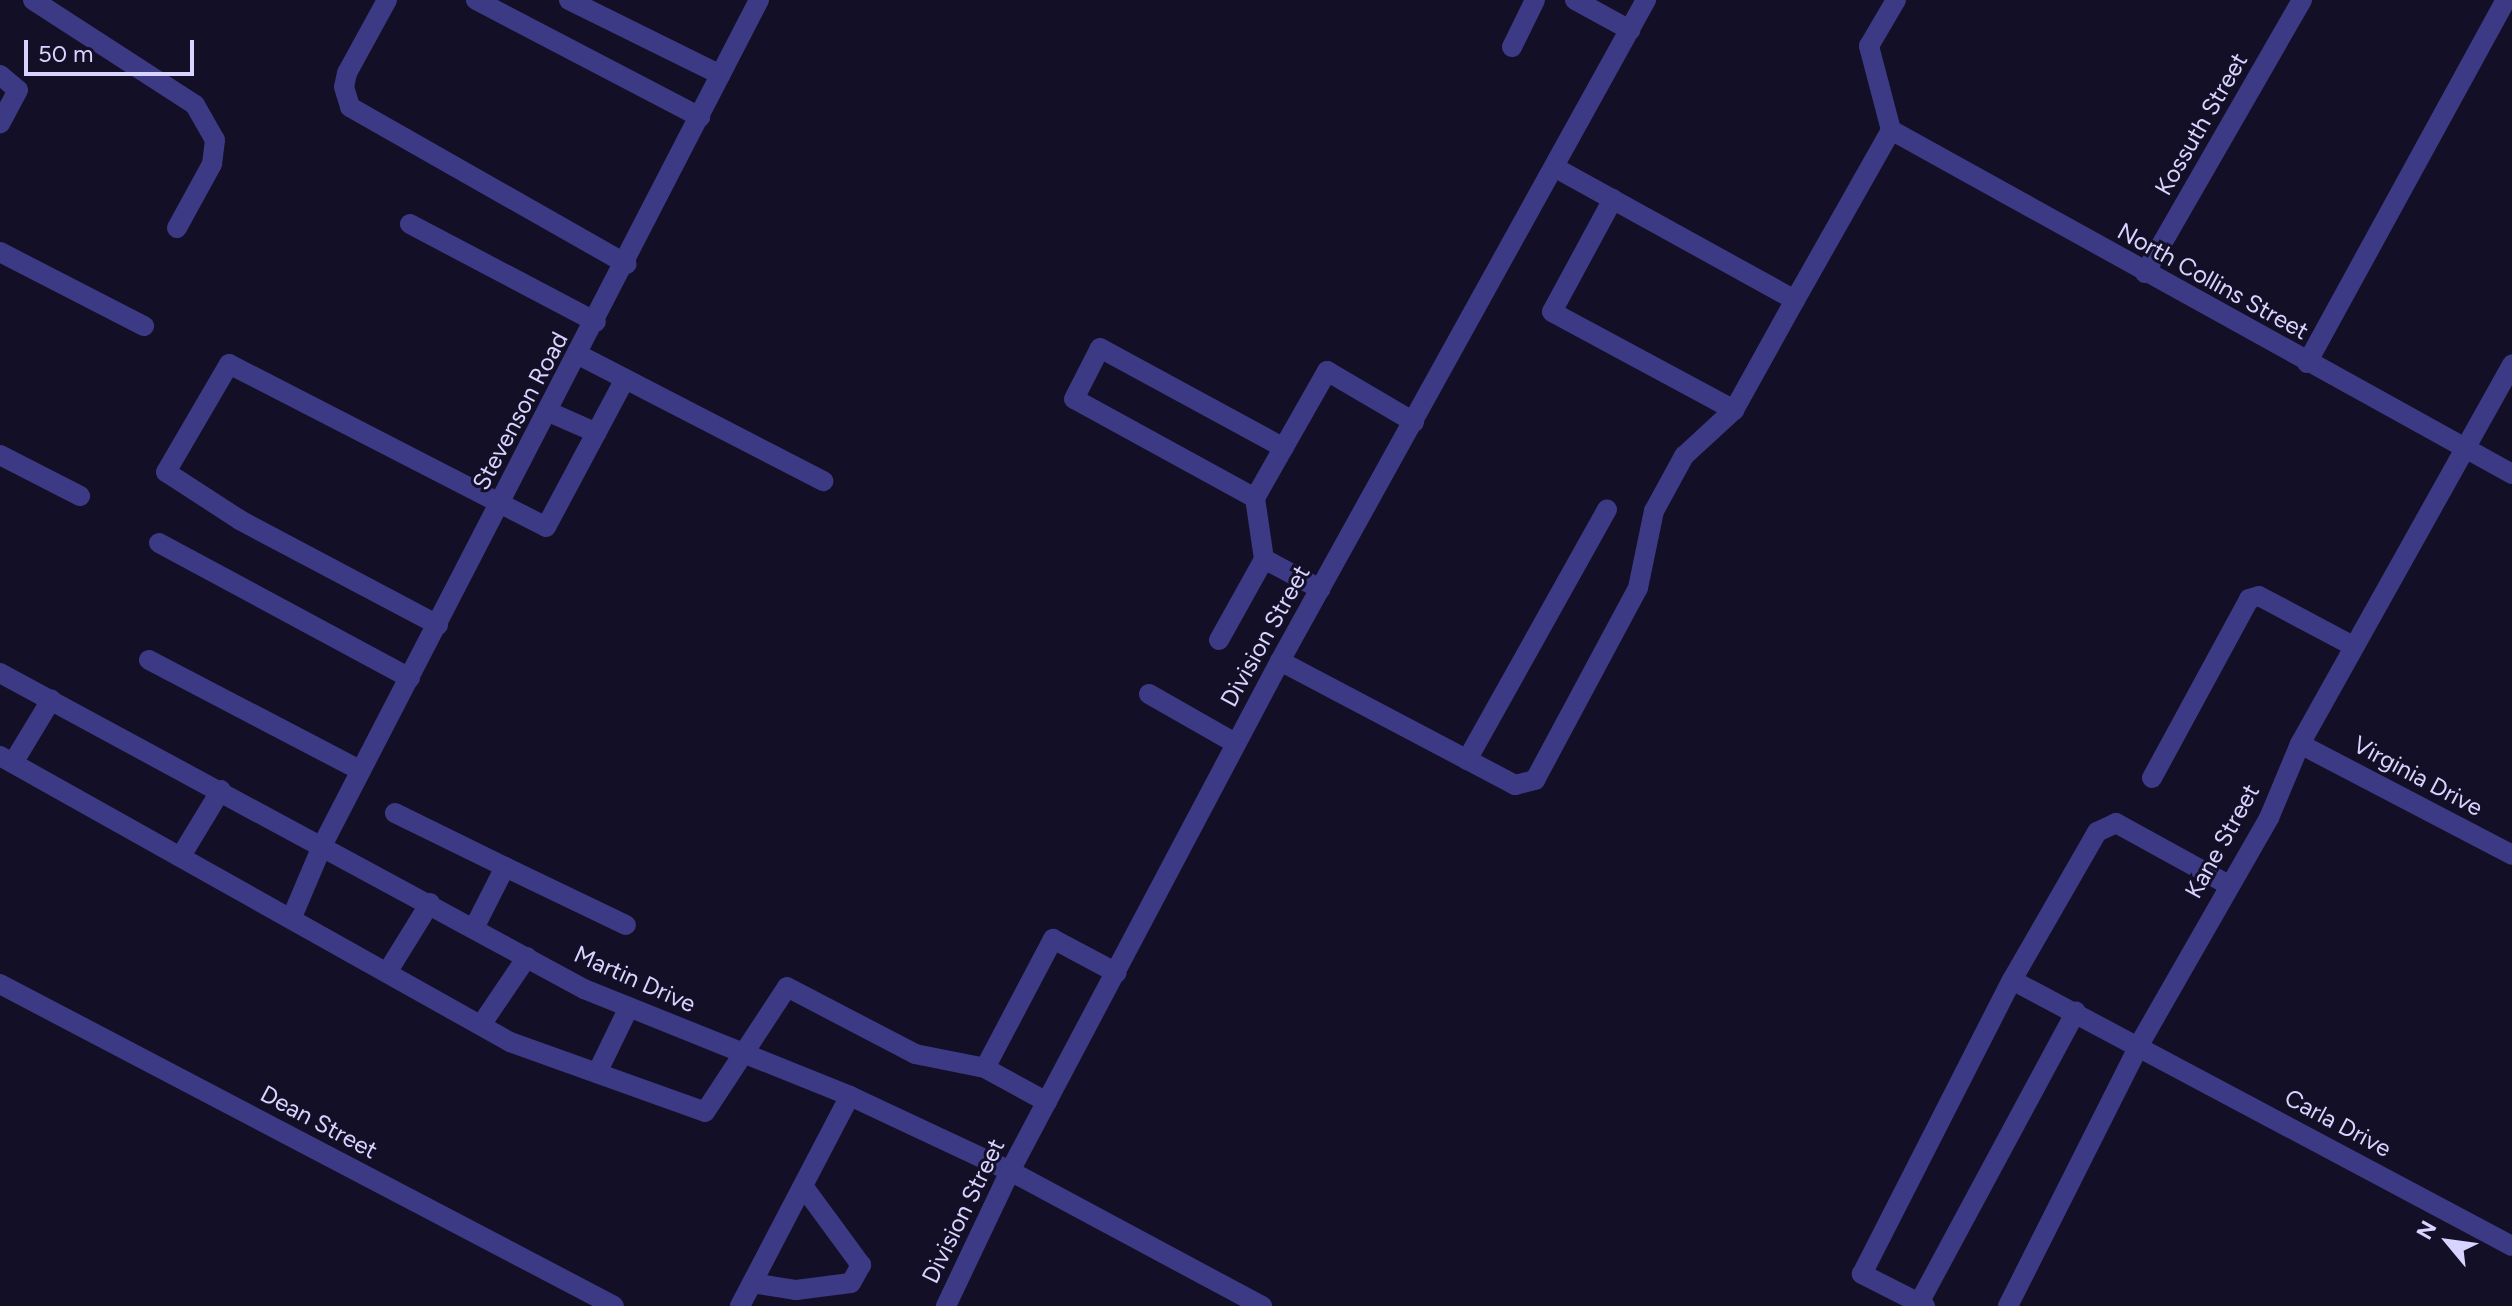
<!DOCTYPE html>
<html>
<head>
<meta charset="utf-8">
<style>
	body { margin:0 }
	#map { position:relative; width:2512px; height:1306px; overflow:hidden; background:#130f26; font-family:Figtree,sans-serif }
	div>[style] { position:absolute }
	.minor>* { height:20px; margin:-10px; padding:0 10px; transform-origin:10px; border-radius:10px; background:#3d3a85 }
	span { translate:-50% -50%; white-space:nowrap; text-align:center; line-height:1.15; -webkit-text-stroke:6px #130f26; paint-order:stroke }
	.street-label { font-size:24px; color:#d9d4ff }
	.north { position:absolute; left:2408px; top:1202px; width:80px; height:80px; -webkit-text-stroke:6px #130f26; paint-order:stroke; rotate:299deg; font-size:22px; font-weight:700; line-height:32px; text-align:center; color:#d9d4ff }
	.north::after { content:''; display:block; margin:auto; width:28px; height:36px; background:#d9d4ff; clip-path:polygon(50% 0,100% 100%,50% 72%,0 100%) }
	.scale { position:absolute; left:24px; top:40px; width:170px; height:36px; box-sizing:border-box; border:4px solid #d9d4ff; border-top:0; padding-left:10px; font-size:24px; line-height:28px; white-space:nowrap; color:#d9d4ff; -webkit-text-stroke:6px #130f26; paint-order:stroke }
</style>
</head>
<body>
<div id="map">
	<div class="minor">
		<i style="left:33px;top:0;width:193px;rotate:32.9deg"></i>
		<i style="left:195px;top:105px;width:40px;rotate:60.3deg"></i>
		<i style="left:215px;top:140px;width:24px;rotate:97deg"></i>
		<i style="left:212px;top:164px;width:73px;rotate:118.7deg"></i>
		<i style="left:387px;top:0;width:83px;rotate:118.7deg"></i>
		<i style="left:347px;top:73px;width:14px;rotate:102deg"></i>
		<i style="left:344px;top:87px;width:21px;rotate:73deg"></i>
		<i style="left:350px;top:107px;width:318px;rotate:29.6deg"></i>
		<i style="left:476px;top:0;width:253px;rotate:27.6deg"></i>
		<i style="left:569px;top:0;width:169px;rotate:26.3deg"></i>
		<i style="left:1575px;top:0;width:63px;rotate:28.6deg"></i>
		<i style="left:1512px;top:47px;width:52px;rotate:-63.9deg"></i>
		<i style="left:0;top:75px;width:23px;rotate:40deg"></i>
		<i style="left:18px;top:90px;width:38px;rotate:118deg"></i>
		<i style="left:1891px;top:130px;width:710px;rotate:28.98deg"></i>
		<i style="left:1891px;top:130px;width:87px;rotate:-104.7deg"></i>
		<i style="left:1869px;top:46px;width:53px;rotate:-59.6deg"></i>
		<i style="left:1554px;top:167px;width:275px;rotate:28.9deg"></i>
		<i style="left:1795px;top:300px;width:195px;rotate:-60.5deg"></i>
		<i style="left:1613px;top:199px;width:128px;rotate:118.4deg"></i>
		<i style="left:1552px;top:312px;width:207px;rotate:28.3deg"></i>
		<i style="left:410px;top:224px;width:210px;rotate:27.8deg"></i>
		<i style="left:0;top:252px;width:162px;rotate:27.2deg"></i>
		<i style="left:2145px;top:273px;width:315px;rotate:-60.1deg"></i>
		<i style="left:579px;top:355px;width:275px;rotate:27.3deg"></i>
		<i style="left:2307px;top:363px;width:414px;rotate:-61.3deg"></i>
		<i style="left:549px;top:412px;width:52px;rotate:23.6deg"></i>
		<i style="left:0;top:455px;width:90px;rotate:27.1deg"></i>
		<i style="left:1255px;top:498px;width:146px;rotate:-60.4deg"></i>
		<i style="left:1327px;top:371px;width:101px;rotate:30.4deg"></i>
		<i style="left:159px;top:543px;width:285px;rotate:28.3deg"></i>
		<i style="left:1264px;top:559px;width:62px;rotate:-98.4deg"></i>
		<i style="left:1255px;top:498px;width:206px;rotate:-151.3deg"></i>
		<i style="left:1074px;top:399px;width:57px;rotate:-63deg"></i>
		<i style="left:1100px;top:348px;width:209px;rotate:28.5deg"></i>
		<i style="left:438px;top:625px;width:224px;rotate:-152.1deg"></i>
		<i style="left:240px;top:520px;width:88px;rotate:-147deg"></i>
		<i style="left:166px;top:472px;width:125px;rotate:-59.7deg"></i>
		<i style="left:229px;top:364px;width:356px;rotate:27.2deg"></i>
		<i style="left:546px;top:527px;width:168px;rotate:-61.9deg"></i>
		<i style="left:1219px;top:640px;width:93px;rotate:-60.9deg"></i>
		<i style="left:1264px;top:559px;width:64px;rotate:28.2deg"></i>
		<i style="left:149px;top:660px;width:239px;rotate:27.6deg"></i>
		<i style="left:1280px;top:661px;width:266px;rotate:27.8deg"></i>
		<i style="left:1515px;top:785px;width:21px;rotate:-14deg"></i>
		<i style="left:1535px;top:780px;width:218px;rotate:-61.8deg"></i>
		<i style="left:1638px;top:588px;width:79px;rotate:-78.3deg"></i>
		<i style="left:1654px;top:511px;width:63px;rotate:-61.4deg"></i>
		<i style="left:1684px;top:456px;width:68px;rotate:-42.6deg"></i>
		<i style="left:1734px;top:410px;width:126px;rotate:-61deg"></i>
		<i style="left:0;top:673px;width:664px;rotate:28.42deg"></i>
		<i style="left:584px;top:989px;width:287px;rotate:21.9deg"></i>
		<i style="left:850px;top:1096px;width:177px;rotate:25.1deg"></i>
		<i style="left:1010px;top:1171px;width:286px;rotate:28.2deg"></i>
		<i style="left:1149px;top:694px;width:99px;rotate:29.7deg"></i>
		<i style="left:2300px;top:744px;width:239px;rotate:27.6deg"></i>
		<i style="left:0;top:756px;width:585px;rotate:29.28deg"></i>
		<i style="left:510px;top:1042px;width:207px;rotate:19.7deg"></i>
		<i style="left:705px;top:1112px;width:149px;rotate:-56.7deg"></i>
		<i style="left:787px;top:987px;width:144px;rotate:27.6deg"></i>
		<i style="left:915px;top:1054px;width:71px;rotate:11.3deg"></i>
		<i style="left:1467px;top:760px;width:287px;rotate:-60.8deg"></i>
		<i style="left:13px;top:763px;width:74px;rotate:-58.9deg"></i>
		<i style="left:2152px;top:778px;width:204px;rotate:-61.5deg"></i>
		<i style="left:2249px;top:599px;width:10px;rotate:-17deg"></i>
		<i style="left:2259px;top:596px;width:106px;rotate:28deg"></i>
		<i style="left:395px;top:813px;width:123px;rotate:26.1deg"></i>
		<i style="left:505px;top:867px;width:68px;rotate:116.9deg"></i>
		<i style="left:181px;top:856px;width:77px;rotate:-58.8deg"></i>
		<i style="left:505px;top:867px;width:134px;rotate:25.6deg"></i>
		<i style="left:292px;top:917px;width:79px;rotate:-67deg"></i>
		<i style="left:323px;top:844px;width:950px;rotate:-62.68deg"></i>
		<i style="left:388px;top:971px;width:80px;rotate:-58.3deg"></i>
		<i style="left:2012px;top:980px;width:566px;rotate:28.01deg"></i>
		<i style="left:0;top:984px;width:693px;rotate:27.67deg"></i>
		<i style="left:481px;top:1025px;width:82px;rotate:-55.9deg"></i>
		<i style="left:597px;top:1073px;width:73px;rotate:-64.1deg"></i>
		<i style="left:1047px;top:1102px;width:71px;rotate:-151.3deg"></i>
		<i style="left:985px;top:1068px;width:146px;rotate:-62.2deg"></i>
		<i style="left:1053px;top:939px;width:72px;rotate:28deg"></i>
		<i style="left:752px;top:1283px;width:45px;rotate:9deg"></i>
		<i style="left:796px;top:1290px;width:55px;rotate:-7.3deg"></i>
		<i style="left:851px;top:1283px;width:21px;rotate:-61deg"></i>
		<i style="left:861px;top:1265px;width:98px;rotate:-126.3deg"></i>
		<i style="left:1919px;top:1303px;width:331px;rotate:-61.7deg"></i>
		<i style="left:740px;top:1306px;width:237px;rotate:-62.4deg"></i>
		<i style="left:946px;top:1306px;width:149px;rotate:-64.6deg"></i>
		<i style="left:1010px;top:1171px;width:577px;rotate:-62.1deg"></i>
		<i style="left:1280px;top:661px;width:756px;rotate:-61.03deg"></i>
		<i style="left:1925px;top:1306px;width:71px;rotate:-153.1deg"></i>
		<i style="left:1862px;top:1274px;width:330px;rotate:-63deg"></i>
		<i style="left:2012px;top:980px;width:171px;rotate:-60.1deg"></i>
		<i style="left:2097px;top:832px;width:21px;rotate:-25deg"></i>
		<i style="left:2116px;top:823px;width:127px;rotate:28.8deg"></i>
		<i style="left:2008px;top:1306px;width:292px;rotate:-63.3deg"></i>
		<i style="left:2139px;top:1045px;width:262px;rotate:-60.2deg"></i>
		<i style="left:2269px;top:818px;width:80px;rotate:-67.3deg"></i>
		<i style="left:2300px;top:744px;width:435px;rotate:-60.8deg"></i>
	</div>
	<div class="street-label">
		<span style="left:2201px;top:124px;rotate:-60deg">Kossuth Street</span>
		<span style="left:2213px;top:281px;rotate:29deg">North Collins Street</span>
		<span style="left:520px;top:411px;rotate:-62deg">Stevenson Road</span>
		<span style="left:1265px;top:636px;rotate:-61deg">Division Street</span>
		<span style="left:2418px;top:776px;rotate:28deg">Virginia Drive</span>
		<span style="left:2222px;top:841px;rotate:-61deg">Kane Street</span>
		<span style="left:635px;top:979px;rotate:24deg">Martin Drive</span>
		<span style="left:319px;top:1122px;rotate:28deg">Dean Street</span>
		<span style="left:2338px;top:1123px;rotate:28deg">Carla Drive</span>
		<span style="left:963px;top:1211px;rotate:-64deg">Division Street</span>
	</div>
	<div class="north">N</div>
	<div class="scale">50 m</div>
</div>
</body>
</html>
